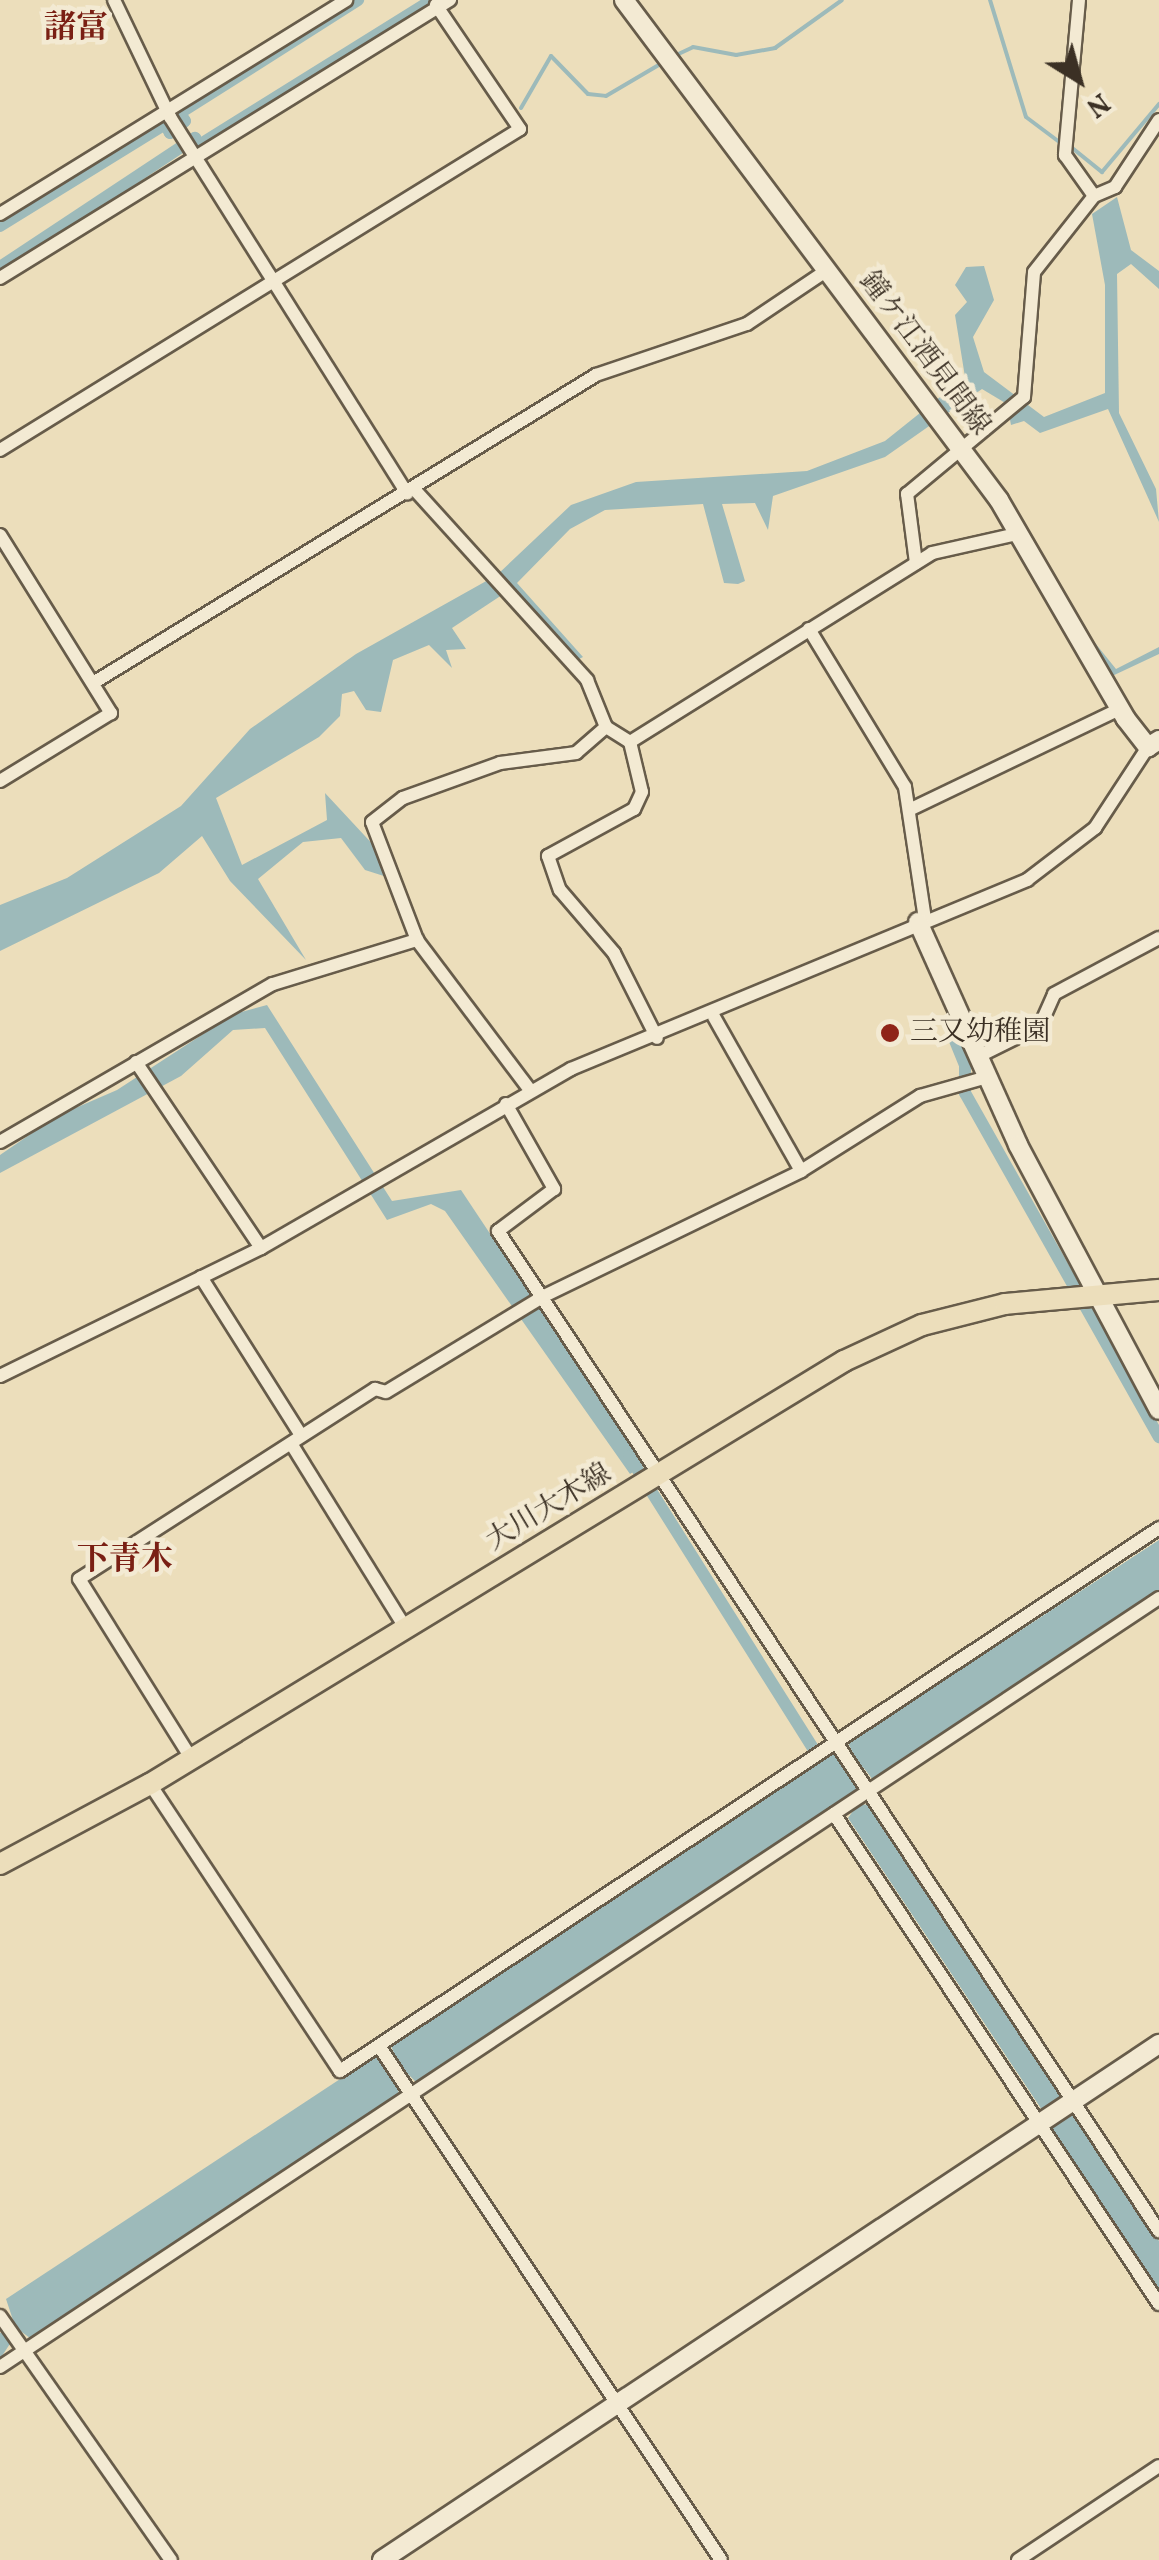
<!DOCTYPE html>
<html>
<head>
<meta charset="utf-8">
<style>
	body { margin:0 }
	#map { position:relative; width:1159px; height:2560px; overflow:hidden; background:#ecdebb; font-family:Vollkorn,"Noto Serif JP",serif }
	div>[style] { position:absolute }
	.water>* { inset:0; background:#9dbaba }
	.stream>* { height:4px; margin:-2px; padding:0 2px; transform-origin:2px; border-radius:2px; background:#9dbaba }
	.canal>* { height:12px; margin:-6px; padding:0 6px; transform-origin:6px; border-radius:6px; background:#9dbaba }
	.roads { filter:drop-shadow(2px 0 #675c4a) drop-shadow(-2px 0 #675c4a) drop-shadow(0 2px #675c4a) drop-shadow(0 -2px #675c4a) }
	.street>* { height:12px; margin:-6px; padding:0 6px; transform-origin:6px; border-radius:6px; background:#f3ead3 }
	.secondary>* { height:18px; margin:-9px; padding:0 9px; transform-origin:9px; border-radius:9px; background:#f3ead3 }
	.primary>* { height:20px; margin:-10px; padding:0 10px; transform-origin:10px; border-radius:10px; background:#ecdebb }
	.dots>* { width:28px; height:28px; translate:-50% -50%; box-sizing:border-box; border:5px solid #f3ead3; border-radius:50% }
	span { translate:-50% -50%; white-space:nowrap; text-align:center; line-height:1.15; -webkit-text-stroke:9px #f3ead3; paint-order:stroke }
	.street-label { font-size:28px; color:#3b3024 }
	.poi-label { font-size:28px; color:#3b3024 }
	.left { translate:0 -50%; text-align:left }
	.quarter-label { font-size:32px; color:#7a1f14; font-weight:700 }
	.north { position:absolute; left:1029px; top:30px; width:100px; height:100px; -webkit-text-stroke:8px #f3ead3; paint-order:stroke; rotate:143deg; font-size:28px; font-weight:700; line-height:40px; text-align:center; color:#3b3024 }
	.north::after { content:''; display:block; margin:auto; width:35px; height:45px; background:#3b3024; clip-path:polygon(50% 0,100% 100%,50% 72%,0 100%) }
</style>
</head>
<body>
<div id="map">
	<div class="water">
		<i style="clip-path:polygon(1117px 197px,1131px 250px,1159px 271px,1159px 289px,1131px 264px,1117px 274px,1119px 413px,1156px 489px,1159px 522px,1108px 409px,1040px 433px,1024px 421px,1011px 425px,1007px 404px,982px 389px,885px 457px,773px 496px,768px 530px,755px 503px,722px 504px,745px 581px,738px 584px,724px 583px,703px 504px,605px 510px,570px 529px,517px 583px,583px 657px,575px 661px,508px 591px,452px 628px,466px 649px,446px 650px,452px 668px,429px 645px,393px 660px,381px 712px,366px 710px,354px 691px,342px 694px,340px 716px,319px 737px,216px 798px,242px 865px,327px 820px,325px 793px,378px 850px,387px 877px,365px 870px,341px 838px,303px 842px,258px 879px,306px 960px,230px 881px,202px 836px,159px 873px,0 951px,0 905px,67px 878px,181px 806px,250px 729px,356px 654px,497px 575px,571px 505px,636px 482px,807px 471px,885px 441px,965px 377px,955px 315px,967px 302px,955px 285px,966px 267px,984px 266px,994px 300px,973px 337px,984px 372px,1044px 417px,1105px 393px,1105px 285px,1092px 214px)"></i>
		<i style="clip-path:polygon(1087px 633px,1116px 669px,1159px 647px,1159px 654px,1110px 677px)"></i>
		<i style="clip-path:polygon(267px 1005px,392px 1201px,461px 1190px,644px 1465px,630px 1474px,445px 1211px,431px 1204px,387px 1220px,265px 1028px,233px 1030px,181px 1076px,0 1173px,0 1155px,57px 1116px,117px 1090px,234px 1014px)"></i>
		<i style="clip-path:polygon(1159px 1540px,1159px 1591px,873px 1780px,863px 1767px,852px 1774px,858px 1790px,416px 2082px,405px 2071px,393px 2078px,399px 2093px,30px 2338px,19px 2330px,0 2359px,0 2333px,14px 2323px,6px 2299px,375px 2056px,385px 2068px,397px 2060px,391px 2046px,834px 1753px,845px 1764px,855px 1757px,848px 1743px)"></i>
		<i style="clip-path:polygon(858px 1804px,870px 1805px,1064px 2098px,1042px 2110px,848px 1818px)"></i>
		<i style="clip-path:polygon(1074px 2113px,1159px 2241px,1159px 2289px,1051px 2128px)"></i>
	</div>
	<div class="stream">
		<i style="left:990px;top:0;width:122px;rotate:72.9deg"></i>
		<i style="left:1026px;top:117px;width:45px;rotate:36.9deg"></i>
		<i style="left:672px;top:57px;width:23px;rotate:-25deg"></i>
		<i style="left:693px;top:47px;width:44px;rotate:10.5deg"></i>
		<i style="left:736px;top:55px;width:40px;rotate:-10deg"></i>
		<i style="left:775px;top:48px;width:82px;rotate:-35.6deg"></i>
		<i style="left:521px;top:108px;width:60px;rotate:-60deg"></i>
		<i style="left:551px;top:56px;width:53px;rotate:45.8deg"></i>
		<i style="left:588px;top:94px;width:18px;rotate:6deg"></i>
		<i style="left:606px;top:96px;width:67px;rotate:-30.4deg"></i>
		<i style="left:1071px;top:147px;width:40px;rotate:39deg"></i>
		<i style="left:1102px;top:172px;width:89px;rotate:-50deg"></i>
	</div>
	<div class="canal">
		<i style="left:0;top:226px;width:194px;rotate:-31.7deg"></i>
		<i style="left:165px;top:124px;width:10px;rotate:61deg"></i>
		<i style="left:170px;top:133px;width:19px;rotate:-39deg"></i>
		<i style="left:185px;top:121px;width:9px;rotate:-122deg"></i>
		<i style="left:180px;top:113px;width:211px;rotate:-32.4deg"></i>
		<i style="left:0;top:267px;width:234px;rotate:-33.5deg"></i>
		<i style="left:195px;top:138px;width:8px;rotate:60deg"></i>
		<i style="left:199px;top:145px;width:274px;rotate:-31.9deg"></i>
		<i style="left:947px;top:1021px;width:48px;rotate:67.8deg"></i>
		<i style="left:965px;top:1065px;width:28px;rotate:90deg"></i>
		<i style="left:965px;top:1093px;width:395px;rotate:60.6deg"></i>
		<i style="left:629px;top:1456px;width:364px;rotate:57.8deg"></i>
	</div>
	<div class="roads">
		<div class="street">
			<i style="left:114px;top:0;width:130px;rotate:64.4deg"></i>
			<i style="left:170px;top:117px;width:445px;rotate:57.8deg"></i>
			<i style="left:1079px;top:0;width:156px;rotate:95.2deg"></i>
			<i style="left:1065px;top:155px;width:50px;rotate:54.7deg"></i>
			<i style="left:1094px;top:196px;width:23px;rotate:-23deg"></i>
			<i style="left:1115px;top:187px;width:80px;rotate:-56.7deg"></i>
			<i style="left:0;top:214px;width:407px;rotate:-31.7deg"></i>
			<i style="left:0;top:278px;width:529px;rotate:-31.71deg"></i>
			<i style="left:0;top:450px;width:611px;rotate:-31.69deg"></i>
			<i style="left:520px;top:129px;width:150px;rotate:-124.1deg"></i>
			<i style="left:414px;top:489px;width:258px;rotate:47.8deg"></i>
			<i style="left:587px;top:680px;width:51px;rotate:68deg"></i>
			<i style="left:606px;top:727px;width:28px;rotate:32deg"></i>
			<i style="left:630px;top:742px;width:51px;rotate:76.5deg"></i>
			<i style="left:642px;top:792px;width:19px;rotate:115deg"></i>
			<i style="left:634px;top:809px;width:98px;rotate:151.3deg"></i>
			<i style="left:548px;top:856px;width:36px;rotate:71deg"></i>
			<i style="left:560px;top:890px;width:83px;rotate:49.4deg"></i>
			<i style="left:614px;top:953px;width:95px;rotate:63.2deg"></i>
			<i style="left:0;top:535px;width:210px;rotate:58.1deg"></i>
			<i style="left:111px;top:713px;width:130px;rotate:148.5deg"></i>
			<i style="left:916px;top:563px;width:70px;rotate:-97.4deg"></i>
			<i style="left:907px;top:494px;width:152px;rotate:-39.7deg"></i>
			<i style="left:1024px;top:397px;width:125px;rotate:-85.4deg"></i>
			<i style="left:1034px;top:272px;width:97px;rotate:-51.7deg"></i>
			<i style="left:809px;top:629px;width:185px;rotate:58.7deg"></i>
			<i style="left:905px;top:787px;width:134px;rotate:81.4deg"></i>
			<i style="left:93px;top:683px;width:590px;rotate:-31.48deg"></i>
			<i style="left:596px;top:375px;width:159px;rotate:-18.7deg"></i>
			<i style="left:747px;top:324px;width:95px;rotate:-33.9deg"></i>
			<i style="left:630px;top:742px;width:356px;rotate:-32deg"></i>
			<i style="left:932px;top:553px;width:86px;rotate:-12.7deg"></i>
			<i style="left:911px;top:809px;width:232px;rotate:-25.6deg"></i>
			<i style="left:714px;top:1017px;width:177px;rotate:60.5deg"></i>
			<i style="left:979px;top:1056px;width:68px;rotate:-26.2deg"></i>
			<i style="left:1040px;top:1026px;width:35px;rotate:-66deg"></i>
			<i style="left:1054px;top:994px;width:119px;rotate:-28.1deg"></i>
			<i style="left:136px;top:1062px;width:224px;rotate:56.1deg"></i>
			<i style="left:530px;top:1090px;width:188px;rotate:-127deg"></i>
			<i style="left:417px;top:940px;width:126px;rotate:-110.9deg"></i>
			<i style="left:372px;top:822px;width:39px;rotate:-38deg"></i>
			<i style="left:403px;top:798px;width:103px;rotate:-19.8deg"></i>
			<i style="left:500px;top:763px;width:77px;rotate:-7.5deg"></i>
			<i style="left:576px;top:753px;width:40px;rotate:-41deg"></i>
			<i style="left:506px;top:1104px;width:98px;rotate:60.5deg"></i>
			<i style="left:554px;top:1189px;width:70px;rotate:143.1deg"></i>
			<i style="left:498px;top:1231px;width:1199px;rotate:56.54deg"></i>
			<i style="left:0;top:1142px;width:315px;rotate:-30.1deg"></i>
			<i style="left:273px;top:984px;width:151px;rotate:-17deg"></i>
			<i style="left:201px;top:1277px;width:183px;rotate:57.7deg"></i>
			<i style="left:0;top:1376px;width:291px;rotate:-26.1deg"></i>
			<i style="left:261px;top:1248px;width:358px;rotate:-30deg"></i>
			<i style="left:571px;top:1069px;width:494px;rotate:-22.5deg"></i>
			<i style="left:1027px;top:880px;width:86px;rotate:-37.4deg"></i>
			<i style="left:1095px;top:828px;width:97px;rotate:-56.8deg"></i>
			<i style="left:292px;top:1445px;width:214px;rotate:58.2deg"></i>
			<i style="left:191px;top:1758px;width:211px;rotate:-122deg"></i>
			<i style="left:79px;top:1579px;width:352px;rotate:-32.7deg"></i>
			<i style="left:375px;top:1389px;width:11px;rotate:15deg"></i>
			<i style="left:386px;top:1392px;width:183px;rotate:-31.3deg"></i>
			<i style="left:542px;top:1297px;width:288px;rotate:-25.9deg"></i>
			<i style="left:801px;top:1171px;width:141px;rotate:-32.2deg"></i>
			<i style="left:920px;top:1096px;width:70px;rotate:-15.8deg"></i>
			<i style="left:150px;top:1784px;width:344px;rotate:56.5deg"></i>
			<i style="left:340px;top:2071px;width:983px;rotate:-33.54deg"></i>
			<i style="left:834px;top:1814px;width:588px;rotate:56.45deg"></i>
			<i style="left:379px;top:2046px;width:617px;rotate:56.36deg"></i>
			<i style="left:0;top:2316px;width:298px;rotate:55deg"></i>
			<i style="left:0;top:2367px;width:1391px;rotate:-33.56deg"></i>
			<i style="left:1018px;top:2560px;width:169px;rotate:-33.7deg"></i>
		</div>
		<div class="secondary">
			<i style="left:624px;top:0;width:625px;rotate:53.13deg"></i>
			<i style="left:999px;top:500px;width:253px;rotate:59.9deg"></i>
			<i style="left:1126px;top:719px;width:36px;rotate:52deg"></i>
			<i style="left:1148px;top:747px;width:13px;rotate:-32deg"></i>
			<i style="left:918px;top:922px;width:244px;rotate:65.8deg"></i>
			<i style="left:1018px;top:1145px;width:300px;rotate:62deg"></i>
			<i style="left:382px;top:2560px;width:933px;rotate:-33.59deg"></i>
		</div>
		<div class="primary">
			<i style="left:0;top:1864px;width:170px;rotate:-28.1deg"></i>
			<i style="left:150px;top:1784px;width:813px;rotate:-31.36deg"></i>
			<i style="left:844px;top:1361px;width:86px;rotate:-24.8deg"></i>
			<i style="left:922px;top:1325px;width:86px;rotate:-14.2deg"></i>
			<i style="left:1005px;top:1304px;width:155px;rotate:-5.2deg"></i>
		</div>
	</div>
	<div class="dots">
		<i style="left:890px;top:1033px;background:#8f2418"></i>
	</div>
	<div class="street-label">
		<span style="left:924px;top:354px;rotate:53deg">鐘ケ江酒見間線</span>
		<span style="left:549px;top:1508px;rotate:-31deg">大川大木線</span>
	</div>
	<div class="poi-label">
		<span class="left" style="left:910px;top:1033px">三又幼稚園</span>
	</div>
	<div class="quarter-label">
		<span style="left:76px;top:29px">諸富</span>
		<span style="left:125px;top:1561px">下青木</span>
	</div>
	<div class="north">N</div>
</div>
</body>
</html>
